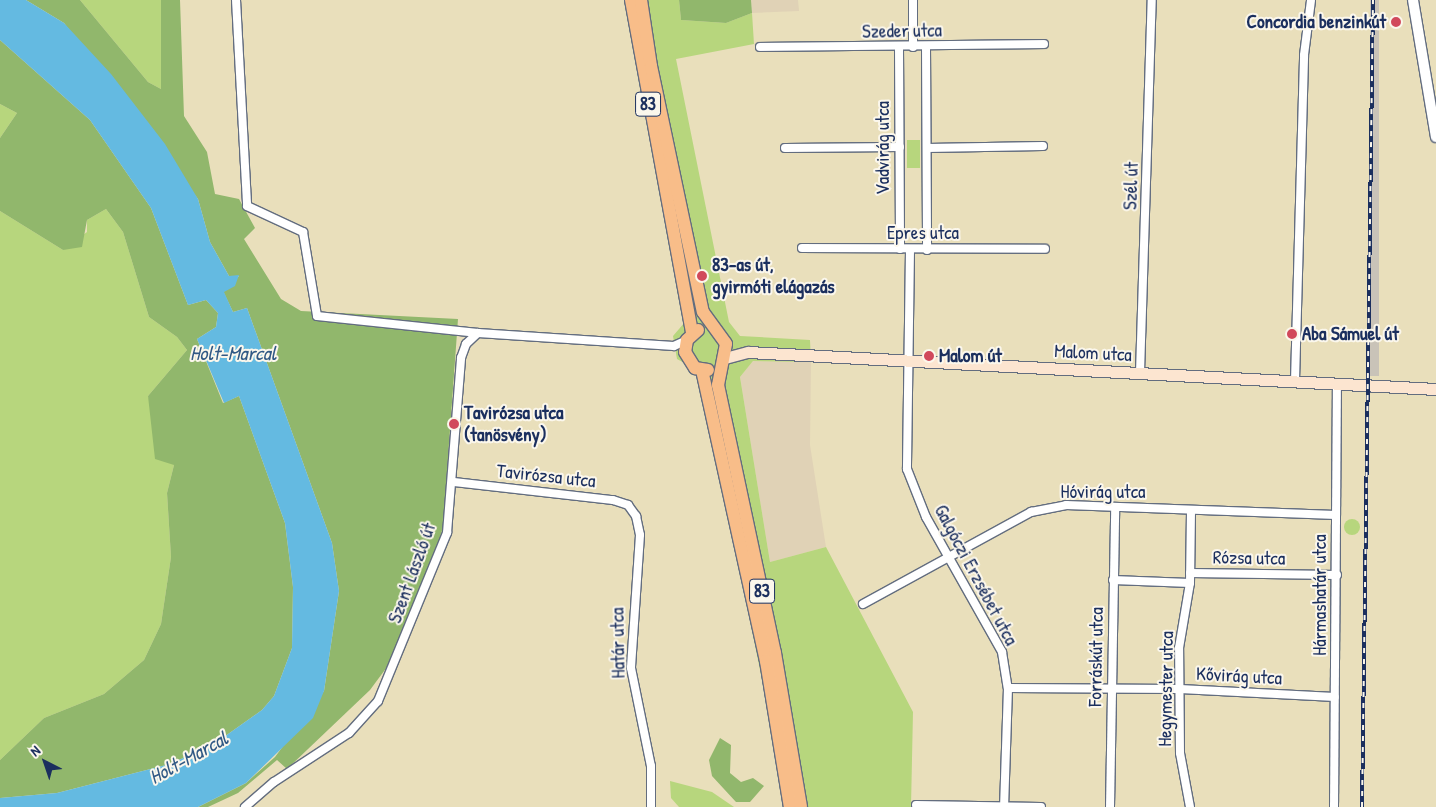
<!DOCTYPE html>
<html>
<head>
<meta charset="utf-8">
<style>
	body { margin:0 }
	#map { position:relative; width:1436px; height:807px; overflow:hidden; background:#e9dfbb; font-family:"Patrick Hand",sans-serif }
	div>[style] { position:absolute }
	.built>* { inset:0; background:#e0d2b6 }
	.industrial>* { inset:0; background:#c9c3b8; transform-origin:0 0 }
	.green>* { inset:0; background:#b7d67d; transform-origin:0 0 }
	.round { border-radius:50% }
	.forest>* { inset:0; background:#91b76c }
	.water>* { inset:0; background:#64bae1 }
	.roads { filter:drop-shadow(1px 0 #636d7f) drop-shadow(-1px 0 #636d7f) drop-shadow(0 1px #636d7f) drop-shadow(0 -1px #636d7f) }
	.minor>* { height:8px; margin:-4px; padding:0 4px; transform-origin:4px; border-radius:4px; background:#fff }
	.tertiary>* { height:10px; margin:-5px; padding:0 5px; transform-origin:5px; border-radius:5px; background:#fff }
	.secondary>* { height:11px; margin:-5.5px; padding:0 5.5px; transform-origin:5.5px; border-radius:5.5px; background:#fce5d0 }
	.primary>* { height:12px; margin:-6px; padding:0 6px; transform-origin:6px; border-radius:6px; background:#f8bd89 }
	.rail>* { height:4px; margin-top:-2px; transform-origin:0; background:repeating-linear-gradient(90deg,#fbf7ec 0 5.5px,#1b2f5e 0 11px); box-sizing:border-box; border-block:1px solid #1b2f5e }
	.dots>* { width:14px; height:14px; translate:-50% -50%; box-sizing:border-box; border:2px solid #fbf7ec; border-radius:50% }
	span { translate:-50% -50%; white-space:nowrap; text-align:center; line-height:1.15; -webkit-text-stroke:4px #fbf7ec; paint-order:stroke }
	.shield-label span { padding:1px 4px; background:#fbf7ec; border:1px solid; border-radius:4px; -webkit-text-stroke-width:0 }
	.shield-label { font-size:18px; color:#1b2f5e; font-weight:700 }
	.poi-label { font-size:19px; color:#1b2f5e; font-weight:700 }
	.right { translate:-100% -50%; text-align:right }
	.left { translate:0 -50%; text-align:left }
	.street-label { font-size:19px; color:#1b2f5e }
	.water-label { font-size:20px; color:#315985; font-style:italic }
	.north { position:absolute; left:20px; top:737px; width:50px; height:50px; -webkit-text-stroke:4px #fbf7ec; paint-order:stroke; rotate:319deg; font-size:14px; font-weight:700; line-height:20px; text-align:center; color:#1b2f5e }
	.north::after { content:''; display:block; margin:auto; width:18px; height:22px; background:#1b2f5e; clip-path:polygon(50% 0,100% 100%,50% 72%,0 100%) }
</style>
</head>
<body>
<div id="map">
	<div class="built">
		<i style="clip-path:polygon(751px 0,798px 0,799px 11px,752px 13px)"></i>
		<i style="clip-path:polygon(753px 361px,811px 362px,810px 445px,826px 547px,770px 562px,740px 377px)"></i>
	</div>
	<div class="industrial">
		<i style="left:1370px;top:0;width:9px;height:376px"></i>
	</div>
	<div class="green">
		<i style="clip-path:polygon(80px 0,161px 0,161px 89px,148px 82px)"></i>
		<i style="clip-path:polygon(624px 0,679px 0,681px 20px,726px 23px,752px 13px,754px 44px,676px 59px,729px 322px,740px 336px,810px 340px,811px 362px,753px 361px,740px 377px,770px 562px,826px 547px,913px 712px,911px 807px,788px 807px,699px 371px,677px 359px,673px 336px,691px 315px,654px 160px)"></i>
		<i style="clip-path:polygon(0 104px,17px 113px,0 138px)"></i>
		<i style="left:907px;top:140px;width:13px;height:28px"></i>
		<i style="clip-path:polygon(106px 209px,123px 232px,149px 317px,177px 337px,187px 350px,148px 396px,174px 465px,167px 493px,171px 557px,161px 624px,144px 660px,104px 694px,44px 718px,0 760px,0 211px,63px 250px,87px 232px,87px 220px)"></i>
		<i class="round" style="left:1344px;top:519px;width:16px;height:16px"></i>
		<i style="clip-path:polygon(670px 781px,712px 792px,734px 807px,679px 807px,671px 798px)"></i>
	</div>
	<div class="forest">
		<i style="clip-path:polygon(26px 0,80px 0,148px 82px,161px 89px,161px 0,180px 0,184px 116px,207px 152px,215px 194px,239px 199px,255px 228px,244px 239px,281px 299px,301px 311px,458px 319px,443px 527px,430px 572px,387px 667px,370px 690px,287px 769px,277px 760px,238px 793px,208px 807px,198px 807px,246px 783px,275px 757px,324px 691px,339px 591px,332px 543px,247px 308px,233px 312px,223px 291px,239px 276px,229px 276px,210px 242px,198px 199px,64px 23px)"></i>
		<i style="clip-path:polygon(679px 0,751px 0,752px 13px,726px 23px,681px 20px)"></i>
		<i style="clip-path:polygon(0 40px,90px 120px,151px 208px,188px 305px,206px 300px,218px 313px,216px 327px,197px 339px,223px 403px,239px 396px,285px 523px,293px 587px,292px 648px,274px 696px,262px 710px,214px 744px,170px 764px,57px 793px,0 798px,0 760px,44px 718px,104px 694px,144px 660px,161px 624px,171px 557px,167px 493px,174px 465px,155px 459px,148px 396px,187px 350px,177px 337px,149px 317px,123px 232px,106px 209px,87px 220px,82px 247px,63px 250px,0 211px,0 138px,17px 113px,0 104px)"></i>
		<i style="clip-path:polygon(720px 738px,731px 745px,730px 773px,741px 782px,753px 778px,764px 786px,750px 802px,736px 802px,712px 776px,709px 760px)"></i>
	</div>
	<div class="water">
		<i style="clip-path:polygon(0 0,26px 0,64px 23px,111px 74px,165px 144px,198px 199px,210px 242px,229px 276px,239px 275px,235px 286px,224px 292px,233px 312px,247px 308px,332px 543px,339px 591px,324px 691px,313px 718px,246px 783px,198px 807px,0 807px,0 798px,57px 793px,170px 764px,214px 744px,262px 710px,274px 696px,292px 648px,293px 587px,285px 523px,239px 396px,224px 403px,197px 339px,216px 327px,218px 313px,206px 300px,188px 305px,151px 208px,90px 120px,0 40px)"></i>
	</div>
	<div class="roads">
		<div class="minor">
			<i style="left:236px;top:0;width:206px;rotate:86.9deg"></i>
			<i style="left:247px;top:206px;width:62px;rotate:24.9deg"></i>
			<i style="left:303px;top:232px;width:85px;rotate:80.5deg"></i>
			<i style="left:317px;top:316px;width:162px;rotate:6deg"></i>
			<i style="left:478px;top:333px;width:196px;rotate:3.8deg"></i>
			<i style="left:674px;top:346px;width:14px;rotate:-25deg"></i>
			<i style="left:913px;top:0;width:47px;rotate:90deg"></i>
			<i style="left:760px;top:47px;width:284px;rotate:-0.6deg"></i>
			<i style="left:899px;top:47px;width:202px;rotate:89.7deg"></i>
			<i style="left:926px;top:47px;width:203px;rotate:89.7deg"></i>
			<i style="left:785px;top:148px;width:115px;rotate:-0.5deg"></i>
			<i style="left:927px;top:148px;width:116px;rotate:-1deg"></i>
			<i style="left:802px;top:248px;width:243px;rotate:0.2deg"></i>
			<i style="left:910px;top:250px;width:219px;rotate:90.8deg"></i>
			<i style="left:907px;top:469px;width:52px;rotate:68.4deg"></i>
			<i style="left:926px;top:517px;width:155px;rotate:60.6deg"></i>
			<i style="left:1002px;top:652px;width:36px;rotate:81deg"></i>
			<i style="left:1008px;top:688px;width:119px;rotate:91.9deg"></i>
			<i style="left:1140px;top:373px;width:373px;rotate:-88.2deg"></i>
			<i style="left:1295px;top:381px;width:326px;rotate:-88.4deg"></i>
			<i style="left:1304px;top:55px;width:55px;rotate:-82.7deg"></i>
			<i style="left:454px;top:482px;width:160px;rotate:6.5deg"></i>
			<i style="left:613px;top:500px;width:16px;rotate:18deg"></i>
			<i style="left:628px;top:505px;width:14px;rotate:54deg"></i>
			<i style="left:636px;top:516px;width:19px;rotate:78deg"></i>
			<i style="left:640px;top:535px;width:133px;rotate:93.9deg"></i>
			<i style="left:631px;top:668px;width:100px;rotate:78.5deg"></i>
			<i style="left:651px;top:766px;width:41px;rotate:90deg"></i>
			<i style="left:1190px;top:573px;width:147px;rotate:0.8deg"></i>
			<i style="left:1113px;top:580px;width:77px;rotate:2.2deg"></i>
			<i style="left:863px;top:604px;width:192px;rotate:-28.7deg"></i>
			<i style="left:1031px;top:512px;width:36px;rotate:-11deg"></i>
			<i style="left:1066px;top:505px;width:270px;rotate:2.1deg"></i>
			<i style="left:1008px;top:688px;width:172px;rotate:0.3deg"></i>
			<i style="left:1180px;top:689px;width:155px;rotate:3deg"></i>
			<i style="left:916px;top:805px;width:125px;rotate:0.9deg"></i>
			<i style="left:245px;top:807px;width:38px;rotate:-41deg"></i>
			<i style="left:274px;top:782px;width:90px;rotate:-33.2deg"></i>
			<i style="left:349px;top:733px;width:43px;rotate:-47.8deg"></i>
			<i style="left:378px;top:701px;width:182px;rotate:-67.7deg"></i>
			<i style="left:447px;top:533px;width:176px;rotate:-85.4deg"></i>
			<i style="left:461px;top:358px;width:15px;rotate:-70deg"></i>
			<i style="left:466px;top:344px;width:16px;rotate:-43deg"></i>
			<i style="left:1110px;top:807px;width:300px;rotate:-89deg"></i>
			<i style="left:1190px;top:807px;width:55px;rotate:-100.5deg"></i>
			<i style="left:1180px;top:753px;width:105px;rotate:-90.5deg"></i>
			<i style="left:1179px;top:648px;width:66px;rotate:-80.4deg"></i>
			<i style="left:1190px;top:583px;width:72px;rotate:-89.2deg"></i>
			<i style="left:1334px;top:807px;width:424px;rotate:-89.6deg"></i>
		</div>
		<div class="tertiary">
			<i style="left:1413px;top:0;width:139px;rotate:80.5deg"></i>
		</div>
		<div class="secondary">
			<i style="left:725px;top:358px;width:24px;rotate:-15deg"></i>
			<i style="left:748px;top:352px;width:689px;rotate:3.08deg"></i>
		</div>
		<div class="primary">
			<i style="left:631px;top:0;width:340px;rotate:79.6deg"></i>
			<i style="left:641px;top:0;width:67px;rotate:81.4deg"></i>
			<i style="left:651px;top:66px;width:251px;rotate:78.1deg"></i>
			<i style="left:703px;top:312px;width:39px;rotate:54deg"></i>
			<i style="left:726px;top:344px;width:42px;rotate:101deg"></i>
			<i style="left:718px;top:385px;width:274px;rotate:78deg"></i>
			<i style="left:775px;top:653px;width:156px;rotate:80.4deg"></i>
			<i style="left:698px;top:330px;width:15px;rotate:138deg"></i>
			<i style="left:687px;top:340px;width:12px;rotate:99deg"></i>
			<i style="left:685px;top:352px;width:19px;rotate:58deg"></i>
			<i style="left:695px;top:368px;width:13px;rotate:9deg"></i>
			<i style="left:702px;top:370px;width:298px;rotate:77.6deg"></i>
			<i style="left:766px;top:661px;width:148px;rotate:80.7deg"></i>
		</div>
	</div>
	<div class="rail">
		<i style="left:1362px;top:807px;width:807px;rotate:-89.22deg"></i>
	</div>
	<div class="dots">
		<i style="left:1396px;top:22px;background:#d1495b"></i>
		<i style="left:702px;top:276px;background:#d1495b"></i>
		<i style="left:1292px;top:334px;background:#d1495b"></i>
		<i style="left:929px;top:356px;background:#d1495b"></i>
		<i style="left:454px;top:424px;background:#d1495b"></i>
	</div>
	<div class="shield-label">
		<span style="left:648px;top:104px">83</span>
		<span style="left:762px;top:591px">83</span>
	</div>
	<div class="poi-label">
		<span class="right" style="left:1386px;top:22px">Concordia benzinkút</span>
		<span class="left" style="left:712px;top:276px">83-as út,<br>gyirmóti elágazás</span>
		<span class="left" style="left:1302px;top:334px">Aba Sámuel út</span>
		<span class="left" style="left:939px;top:356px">Malom út</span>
		<span class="left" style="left:464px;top:424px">Tavirózsa utca<br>(tanösvény)</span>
	</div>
	<div class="street-label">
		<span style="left:902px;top:31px;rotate:-1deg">Szeder utca</span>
		<span style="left:883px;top:148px;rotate:-90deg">Vadvirág utca</span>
		<span style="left:1131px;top:186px;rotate:-88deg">Szél út</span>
		<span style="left:923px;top:233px">Epres utca</span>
		<span style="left:1093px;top:353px;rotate:3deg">Malom utca</span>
		<span style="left:546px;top:476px;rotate:6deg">Tavirózsa utca</span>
		<span style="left:1103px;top:492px">Hóvirág utca</span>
		<span style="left:1249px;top:558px;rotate:1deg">Rózsa utca</span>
		<span style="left:412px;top:573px;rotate:-70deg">Szent László út</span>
		<span style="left:976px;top:575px;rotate:62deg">Galgóczi Erzsébet utca</span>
		<span style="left:1320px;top:595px;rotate:-90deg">Hármashatár utca</span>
		<span style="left:618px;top:643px;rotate:-91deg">Határ utca</span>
		<span style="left:1096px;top:657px;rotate:-89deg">Forráskút utca</span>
		<span style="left:1239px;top:676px;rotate:3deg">Kővirág utca</span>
		<span style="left:1166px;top:689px;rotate:-89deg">Hegymester utca</span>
	</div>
	<div class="water-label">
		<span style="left:233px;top:352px">Holt-Marcal</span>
		<span style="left:188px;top:757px;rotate:-29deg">Holt-Marcal</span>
	</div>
	<div class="north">N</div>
</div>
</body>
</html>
